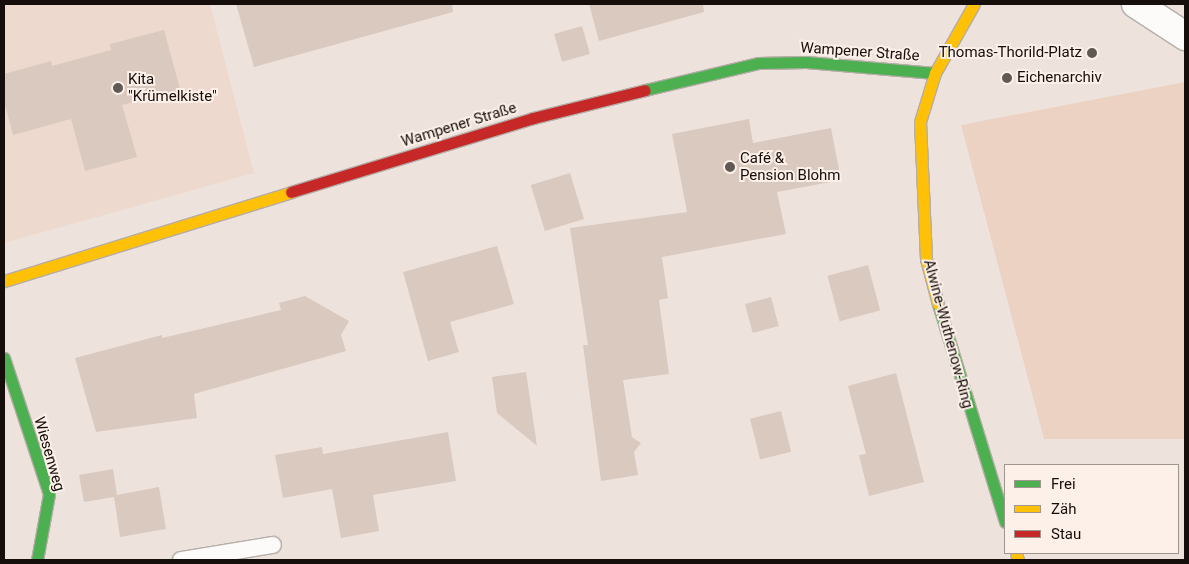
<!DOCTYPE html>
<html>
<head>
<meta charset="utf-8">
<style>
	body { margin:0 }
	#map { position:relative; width:1189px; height:564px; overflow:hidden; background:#eee3dc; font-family:Roboto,sans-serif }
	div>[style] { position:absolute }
	.built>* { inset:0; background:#edd9cd }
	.green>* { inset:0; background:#ecd2c2 }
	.building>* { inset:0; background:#dac9bf; transform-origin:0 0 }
	.roads { filter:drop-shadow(1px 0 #b5ada7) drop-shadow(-1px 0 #b5ada7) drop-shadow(0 1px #b5ada7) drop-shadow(0 -1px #b5ada7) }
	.lane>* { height:16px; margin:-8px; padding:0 8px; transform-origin:8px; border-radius:8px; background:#fcfbfa }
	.street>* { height:28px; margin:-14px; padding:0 14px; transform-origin:14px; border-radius:14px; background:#fcfbfa }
	.fast>* { height:11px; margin:-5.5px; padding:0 5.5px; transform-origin:5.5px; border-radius:5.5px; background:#4caf50 }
	.slow>* { height:11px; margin:-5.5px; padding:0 5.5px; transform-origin:5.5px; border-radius:5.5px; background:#ffc107 }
	.jam>* { height:11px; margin:-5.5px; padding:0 5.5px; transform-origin:5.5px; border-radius:5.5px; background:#c62828 }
	.dots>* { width:14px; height:14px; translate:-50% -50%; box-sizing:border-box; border:2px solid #fcf0e9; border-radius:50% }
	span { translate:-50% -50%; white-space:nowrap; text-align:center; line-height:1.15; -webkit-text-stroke:4px #fcf0e9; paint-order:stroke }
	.street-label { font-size:15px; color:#150e0a }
	.poi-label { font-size:15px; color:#150e0a }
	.right { translate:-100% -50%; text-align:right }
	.left { translate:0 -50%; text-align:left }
	.frame { position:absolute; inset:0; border:5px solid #150e0a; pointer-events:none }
	.legend { position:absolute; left:1004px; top:464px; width:175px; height:90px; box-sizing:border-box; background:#fcf0e9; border:1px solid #a09690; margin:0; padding:6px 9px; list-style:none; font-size:15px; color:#150e0a }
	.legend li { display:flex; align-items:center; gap:10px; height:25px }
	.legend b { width:25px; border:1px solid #a09690 }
</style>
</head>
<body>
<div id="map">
	<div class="built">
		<i style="clip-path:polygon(4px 4px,210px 4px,254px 173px,4px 243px)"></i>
	</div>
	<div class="green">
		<i style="clip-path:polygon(1185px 82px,1185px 439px,1044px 439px,961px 125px)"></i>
	</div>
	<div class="building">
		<i style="clip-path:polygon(236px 4px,452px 4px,453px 12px,254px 67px)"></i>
		<i style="clip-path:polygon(589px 4px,703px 4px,704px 12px,599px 41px)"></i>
		<i style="left:582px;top:26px;width:29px;height:29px;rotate:74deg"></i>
		<i style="clip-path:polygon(164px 30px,180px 89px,122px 105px,137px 157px,85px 171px,71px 119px,13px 135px,4px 101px,4px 74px,51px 61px,52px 66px,111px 50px,110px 44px)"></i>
		<i style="clip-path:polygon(749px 119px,753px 143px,831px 128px,841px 180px,777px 192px,786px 234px,662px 257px,668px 298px,659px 300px,669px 374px,623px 380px,632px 437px,641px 443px,634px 452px,638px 475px,601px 481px,583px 345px,588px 345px,570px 228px,687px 212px,672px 134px)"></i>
		<i style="left:570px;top:173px;width:48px;height:41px;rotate:73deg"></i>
		<i style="clip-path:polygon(497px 246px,514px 304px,450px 322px,459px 352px,428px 361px,403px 272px)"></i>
		<i style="left:868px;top:265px;width:47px;height:42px;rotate:75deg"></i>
		<i style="clip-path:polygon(305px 296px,349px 321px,341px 335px,346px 351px,194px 394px,197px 418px,96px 432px,75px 358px,162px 335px,162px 338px,281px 310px,279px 303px)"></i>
		<i style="left:771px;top:297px;width:30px;height:27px;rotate:75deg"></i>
		<i style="clip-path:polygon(526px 372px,537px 446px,497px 413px,492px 377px)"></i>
		<i style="clip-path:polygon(896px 373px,924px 482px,869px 496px,859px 455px,866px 454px,848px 386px)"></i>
		<i style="left:781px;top:411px;width:42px;height:32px;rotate:76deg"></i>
		<i style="clip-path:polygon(448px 432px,456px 481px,373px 495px,379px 531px,341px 538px,332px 489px,283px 498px,275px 455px,322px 447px,323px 454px)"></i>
		<i style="clip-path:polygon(113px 469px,117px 495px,159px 487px,166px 529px,120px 537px,114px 497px,84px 502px,79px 475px)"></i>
	</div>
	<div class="roads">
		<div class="lane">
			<i style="left:181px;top:560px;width:93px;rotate:-9.3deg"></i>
		</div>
		<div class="street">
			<i style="left:1136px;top:4px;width:59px;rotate:33.1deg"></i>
		</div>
		<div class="fast">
			<i style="left:645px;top:90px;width:116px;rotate:-13.4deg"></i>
			<i style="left:758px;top:63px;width:48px;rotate:-1.2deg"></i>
			<i style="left:806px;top:62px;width:129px;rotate:4.9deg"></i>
			<i style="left:938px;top:304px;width:228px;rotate:72.9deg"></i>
			<i style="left:4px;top:358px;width:143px;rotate:71.7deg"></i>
			<i style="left:49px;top:494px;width:67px;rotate:100.3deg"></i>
		</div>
		<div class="slow">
			<i style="left:4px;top:281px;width:300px;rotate:-17.2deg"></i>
			<i style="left:938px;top:304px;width:47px;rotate:-104.9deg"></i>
			<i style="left:926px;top:259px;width:137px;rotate:-92.5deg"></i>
			<i style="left:920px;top:122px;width:51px;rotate:-73deg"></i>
			<i style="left:935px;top:73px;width:79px;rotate:-60.5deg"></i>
			<i style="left:1016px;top:553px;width:7px;rotate:74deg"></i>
		</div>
		<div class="jam">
			<i style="left:291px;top:192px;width:253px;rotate:-17deg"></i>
			<i style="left:533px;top:118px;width:115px;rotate:-14deg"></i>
		</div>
	</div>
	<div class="dots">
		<i style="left:1092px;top:53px;background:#615954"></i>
		<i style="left:1007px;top:78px;background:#615954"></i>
		<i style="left:118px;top:88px;background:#615954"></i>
		<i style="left:730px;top:167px;background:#615954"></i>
	</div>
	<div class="street-label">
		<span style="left:860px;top:52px;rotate:4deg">Wampener Straße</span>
		<span style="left:459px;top:125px;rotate:-17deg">Wampener Straße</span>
		<span style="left:948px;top:334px;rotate:75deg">Alwine-Wuthenow-Ring</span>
		<span style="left:49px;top:454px;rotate:74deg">Wiesenweg</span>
	</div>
	<div class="poi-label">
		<span class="right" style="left:1082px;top:53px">Thomas-Thorild-Platz</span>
		<span class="left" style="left:1017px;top:78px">Eichenarchiv</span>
		<span class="left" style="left:128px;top:88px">Kita<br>"Krümelkiste"</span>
		<span class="left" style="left:740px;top:167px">Café &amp;<br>Pension Blohm</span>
	</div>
	<div class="frame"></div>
	<ul class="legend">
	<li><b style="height:6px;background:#4caf50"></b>Frei</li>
	<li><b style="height:6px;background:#ffc107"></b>Zäh</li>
	<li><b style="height:6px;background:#c62828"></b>Stau</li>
	</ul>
</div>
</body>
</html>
